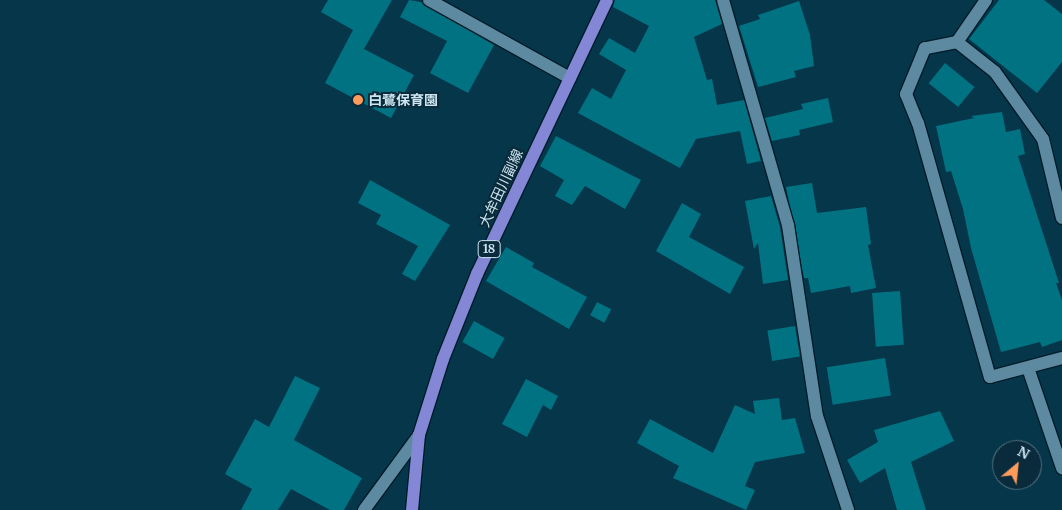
<!DOCTYPE html>
<html>
<head>
<meta charset="utf-8">
<style>
	body { margin:0 }
	#map { position:relative; width:1062px; height:510px; overflow:hidden; background:#06364a; font-family:Merriweather,"Noto Sans JP",serif }
	div>[style] { position:absolute }
	.building>* { inset:0; background:#007282; transform-origin:0 0 }
	.roads { filter:drop-shadow(1px 0 #001d2b) drop-shadow(-1px 0 #001d2b) drop-shadow(0 1px #001d2b) drop-shadow(0 -1px #001d2b) }
	.minor>* { height:12px; margin:-6px; padding:0 6px; transform-origin:6px; border-radius:6px; background:#5e8aa1 }
	.primary>* { height:12px; margin:-6px; padding:0 6px; transform-origin:6px; border-radius:6px; background:#8487d6 }
	.dots>* { width:14px; height:14px; translate:-50% -50%; box-sizing:border-box; border:2px solid #092b3b; border-radius:50% }
	span { translate:-50% -50%; white-space:nowrap; text-align:center; line-height:1.15; -webkit-text-stroke:4px #092b3b; paint-order:stroke }
	.shield-label span { padding:1px 4px; background:#092b3b; border:1px solid; border-radius:4px; -webkit-text-stroke-width:0 }
	.shield-label { font-size:12px; color:#cde4f1; font-weight:700 }
	.poi-label { font-size:14px; color:#cde4f1; font-weight:700 }
	.left { translate:0 -50%; text-align:left }
	.street-label { font-size:14px; color:#cde4f1 }
	.north { position:absolute; left:992px; top:440px; width:50px; height:50px; box-sizing:border-box; background:#092b3b; border:1px solid #577584; border-radius:50%; rotate:28deg; font-size:14px; font-weight:700; line-height:20px; text-align:center; color:#cde4f1 }
	.north::after { content:''; display:block; margin:auto; width:18px; height:22px; background:#ff9b5b; clip-path:polygon(50% 0,100% 100%,50% 72%,0 100%) }
</style>
</head>
<body>
<div id="map">
	<div class="building">
		<i style="clip-path:polygon(328px 0,392px 0,364px 49px,414px 75px,391px 118px,325px 83px,353px 30px,321px 12px)"></i>
		<i style="clip-path:polygon(409px 0,421px 2px,494px 45px,468px 93px,430px 73px,447px 41px,400px 17px)"></i>
		<i style="clip-path:polygon(615px 0,715px 0,722px 24px,694px 37px,707px 80px,712px 79px,717px 105px,744px 100px,761px 161px,747px 164px,740px 131px,696px 139px,680px 168px,578px 113px,592px 88px,611px 99px,626px 70px,599px 54px,609px 38px,635px 53px,649px 26px,613px 7px)"></i>
		<i style="clip-path:polygon(999px 0,1044px 0,1062px 14px,1062px 62px,1037px 93px,969px 39px)"></i>
		<i style="clip-path:polygon(799px 1px,810px 35px,814px 66px,794px 71px,796px 77px,758px 87px,739px 26px,760px 19px,758px 15px)"></i>
		<i style="left:945px;top:63px;width:38px;height:26px;rotate:39deg"></i>
		<i style="clip-path:polygon(828px 98px,833px 122px,799px 130px,800px 135px,772px 141px,765px 118px,803px 109px,801px 104px)"></i>
		<i style="clip-path:polygon(1002px 112px,1006px 132px,1020px 129px,1025px 154px,1018px 156px,1059px 283px,1056px 283px,1062px 300px,1062px 340px,1042px 347px,1040px 342px,1001px 352px,971px 248px,963px 209px,951px 171px,946px 172px,936px 126px,974px 118px,971px 116px)"></i>
		<i style="clip-path:polygon(556px 136px,641px 180px,625px 209px,585px 186px,572px 205px,555px 196px,564px 180px,540px 166px)"></i>
		<i style="clip-path:polygon(370px 180px,450px 225px,415px 281px,402px 274px,418px 246px,376px 224px,381px 215px,358px 203px)"></i>
		<i style="clip-path:polygon(812px 183px,817px 213px,866px 207px,871px 244px,868px 245px,876px 288px,851px 293px,850px 286px,811px 293px,808px 278px,804px 278px,786px 187px)"></i>
		<i style="clip-path:polygon(771px 196px,780px 227px,788px 280px,763px 284px,758px 243px,754px 249px,745px 201px)"></i>
		<i style="clip-path:polygon(682px 203px,701px 214px,689px 237px,744px 267px,730px 294px,656px 251px)"></i>
		<i style="clip-path:polygon(506px 247px,534px 263px,532px 267px,587px 297px,569px 329px,486px 281px)"></i>
		<i style="left:900px;top:291px;width:54px;height:28px;rotate:86deg"></i>
		<i style="left:597px;top:302px;width:16px;height:15px;rotate:27deg"></i>
		<i style="left:474px;top:321px;width:35px;height:24px;rotate:29deg"></i>
		<i style="left:795px;top:326px;width:31px;height:28px;rotate:81deg"></i>
		<i style="left:885px;top:358px;width:38px;height:59px;rotate:81deg"></i>
		<i style="clip-path:polygon(295px 376px,320px 388px,294px 440px,362px 478px,344px 510px,330px 510px,291px 489px,278px 510px,241px 510px,252px 489px,225px 474px,255px 419px,269px 427px)"></i>
		<i style="clip-path:polygon(526px 379px,558px 396px,551px 410px,543px 405px,527px 437px,502px 424px)"></i>
		<i style="clip-path:polygon(779px 398px,782px 420px,795px 418px,805px 453px,755px 462px,745px 486px,755px 490px,746px 510px,673px 478px,679px 466px,637px 443px,650px 419px,713px 453px,735px 405px,755px 414px,753px 401px)"></i>
		<i style="clip-path:polygon(940px 411px,954px 441px,911px 462px,926px 510px,897px 510px,885px 468px,860px 483px,847px 460px,878px 442px,874px 430px)"></i>
	</div>
	<div class="roads">
		<div class="minor">
			<i style="left:429px;top:0;width:161px;rotate:29deg"></i>
			<i style="left:723px;top:0;width:234px;rotate:73.9deg"></i>
			<i style="left:788px;top:225px;width:193px;rotate:81.4deg"></i>
			<i style="left:817px;top:416px;width:99px;rotate:71.7deg"></i>
			<i style="left:986px;top:0;width:51px;rotate:124.6deg"></i>
			<i style="left:957px;top:42px;width:33px;rotate:169deg"></i>
			<i style="left:925px;top:48px;width:50px;rotate:112.4deg"></i>
			<i style="left:906px;top:94px;width:31px;rotate:68deg"></i>
			<i style="left:918px;top:123px;width:264px;rotate:74.2deg"></i>
			<i style="left:990px;top:377px;width:74px;rotate:-14.8deg"></i>
			<i style="left:957px;top:42px;width:48px;rotate:38.3deg"></i>
			<i style="left:995px;top:72px;width:82px;rotate:54.4deg"></i>
			<i style="left:1043px;top:139px;width:81px;rotate:76.5deg"></i>
			<i style="left:1028px;top:368px;width:106px;rotate:71.2deg"></i>
			<i style="left:364px;top:510px;width:93px;rotate:-53.7deg"></i>
		</div>
		<div class="primary">
			<i style="left:412px;top:510px;width:75px;rotate:-84.7deg"></i>
			<i style="left:419px;top:435px;width:80px;rotate:-72.5deg"></i>
			<i style="left:443px;top:359px;width:92px;rotate:-68.2deg"></i>
			<i style="left:477px;top:274px;width:303px;rotate:-64.6deg"></i>
		</div>
	</div>
	<div class="dots">
		<i style="left:358px;top:100px;background:#ff9b5b"></i>
	</div>
	<div class="shield-label">
		<span style="left:489px;top:249px">18</span>
	</div>
	<div class="poi-label">
		<span class="left" style="left:368px;top:100px">白鷺保育園</span>
	</div>
	<div class="street-label">
		<span style="left:501px;top:188px;rotate:-65deg">大牟田川副線</span>
	</div>
	<div class="north">N</div>
</div>
</body>
</html>
